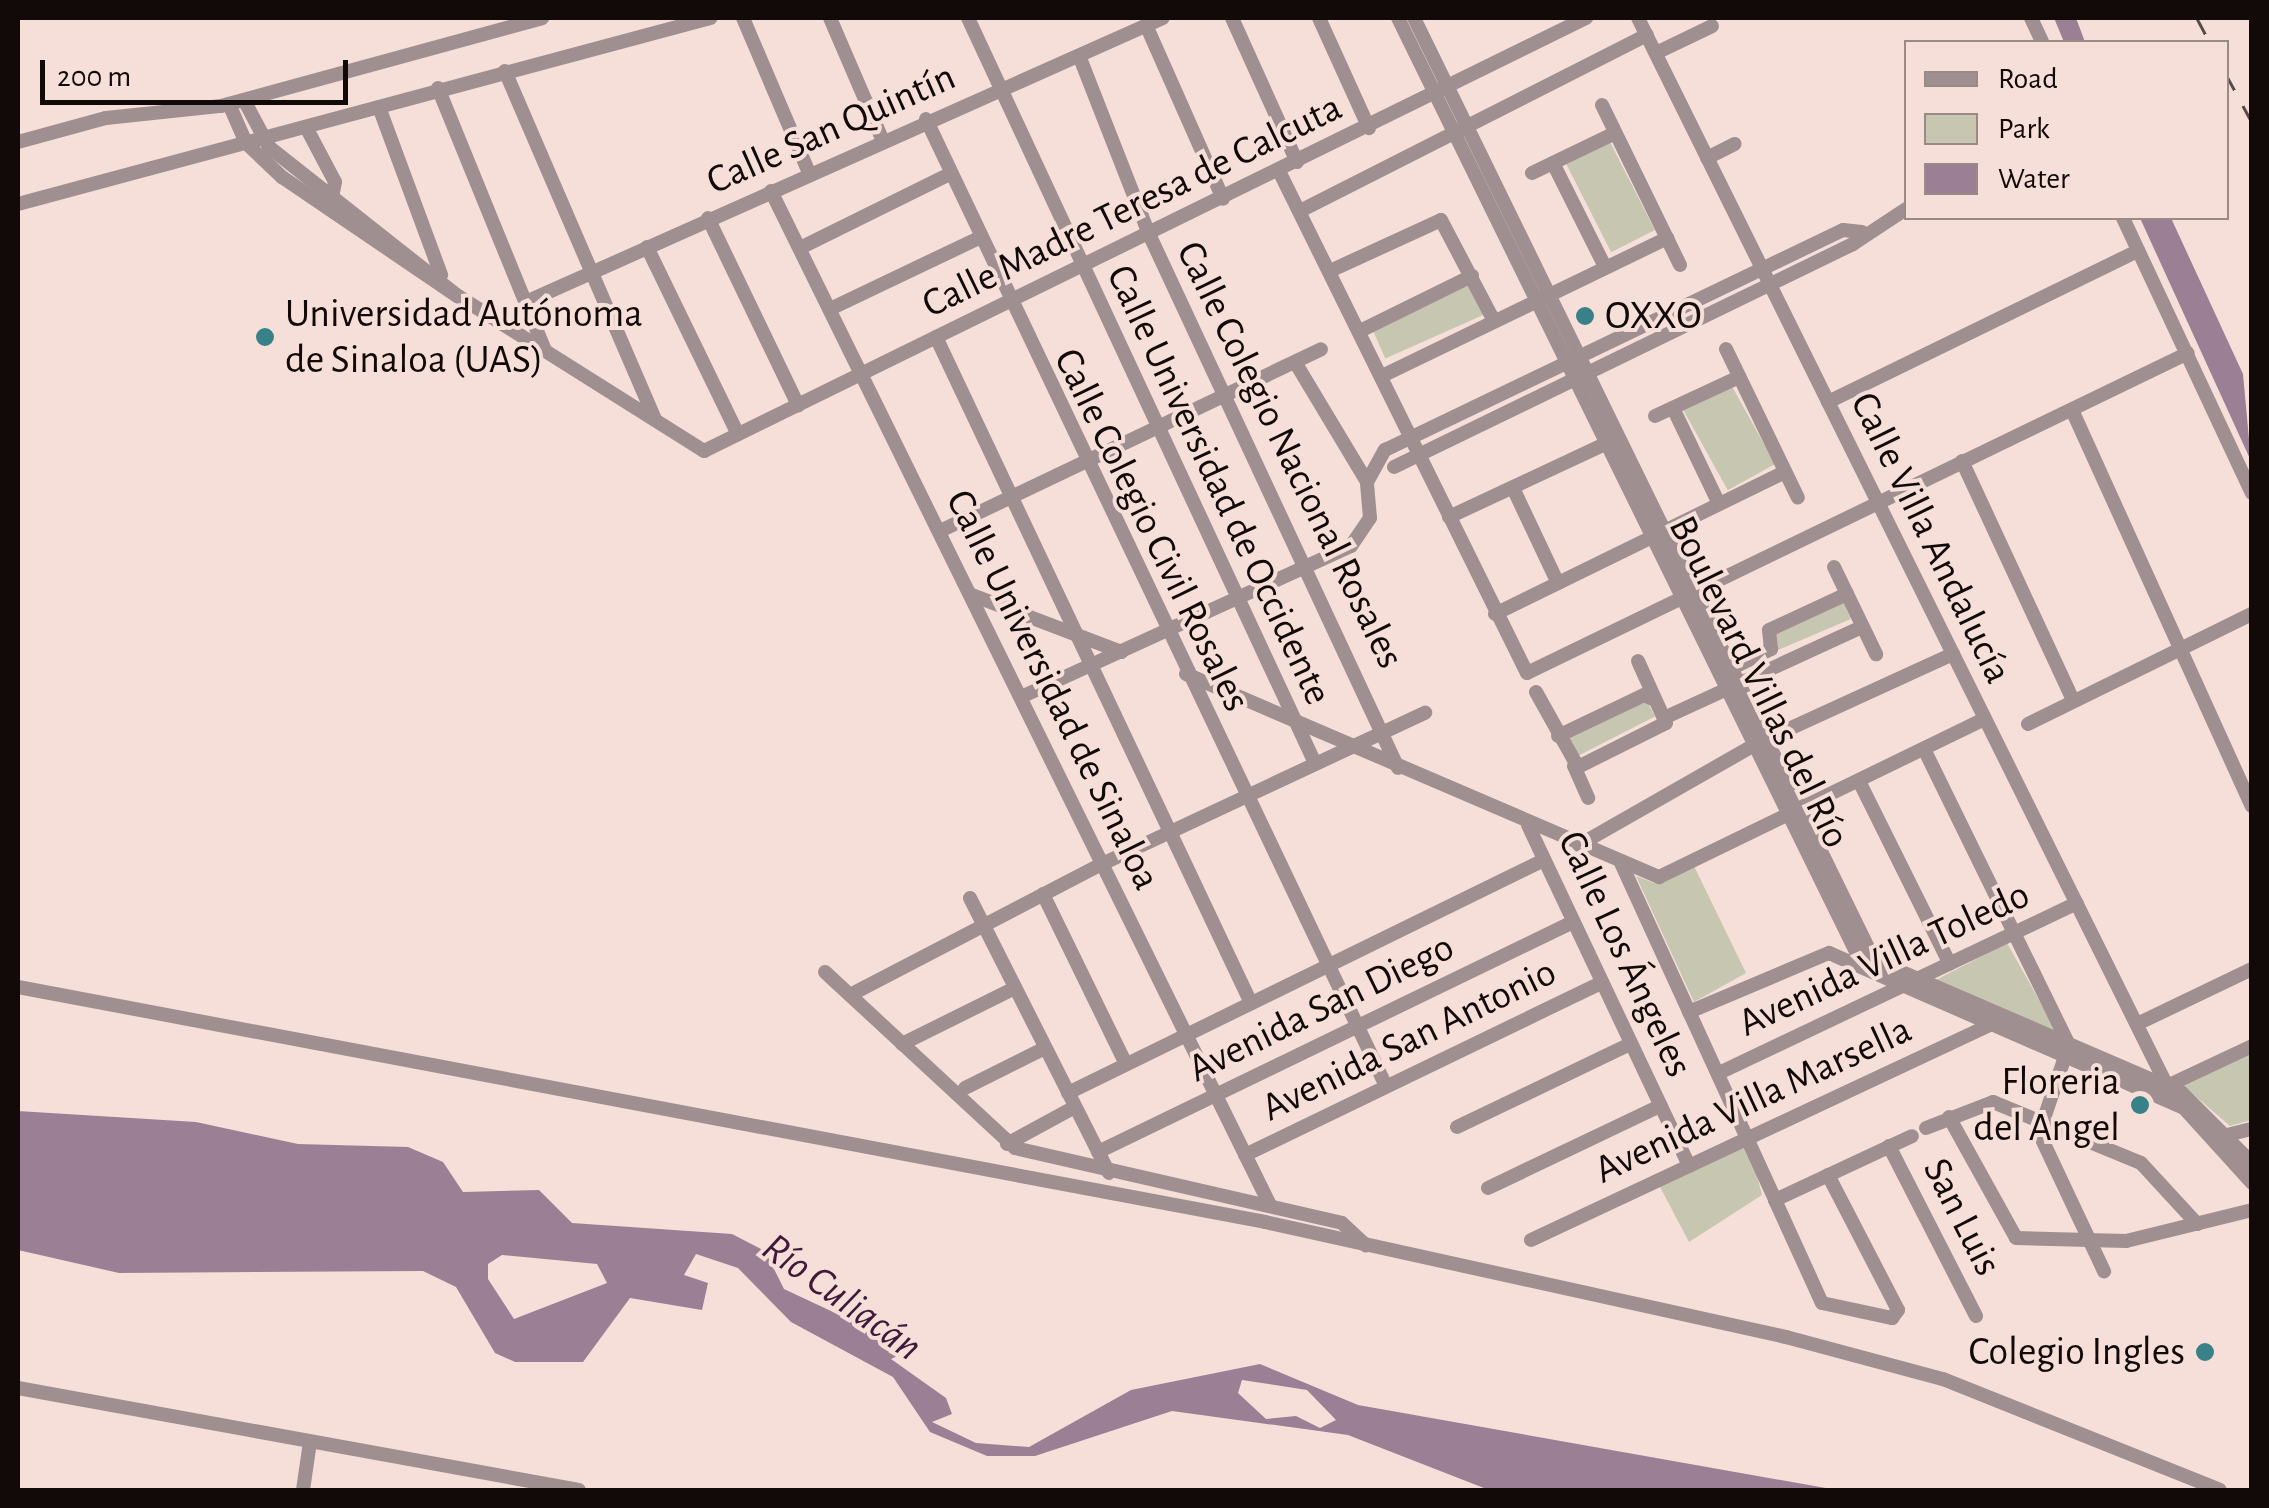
<!DOCTYPE html>
<html>
<head>
<meta charset="utf-8">
<style>
	body { margin:0 }
	#map { position:relative; width:2269px; height:1508px; overflow:hidden; background:#f5dfd8; font-family:"Alegreya Sans",sans-serif }
	div>[style] { position:absolute }
	.green>* { inset:0; background:#c7c7b1; transform-origin:0 0 }
	.water>* { inset:0; background:#9b8095 }
	.minor>* { height:14px; margin:-7px; padding:0 7px; transform-origin:7px; border-radius:7px; background:#a08f91 }
	.rail>* { height:2.5px; margin-top:-1.25px; transform-origin:0; background:repeating-linear-gradient(90deg,#564b47 0 18px,transparent 0 36px) }
	.dots>* { width:28px; height:28px; translate:-50% -50%; box-sizing:border-box; border:5px solid #f5dfd8; border-radius:50% }
	span { translate:-50% -50%; white-space:nowrap; text-align:center; line-height:1.15; -webkit-text-stroke:8px #f5dfd8; paint-order:stroke }
	.street-label { font-size:40px; color:#110a08 }
	.poi-label { font-size:40px; color:#110a08 }
	.left { translate:0 -50%; text-align:left }
	.right { translate:-100% -50%; text-align:right }
	.water-label { font-size:42px; color:#3f1939; font-style:italic }
	.frame { position:absolute; inset:0; border:20px solid #110a08; pointer-events:none }
	.legend { position:absolute; left:1904px; top:40px; width:325px; height:180px; box-sizing:border-box; background:#f5dfd8; border:2px solid #9a8a85; margin:0; padding:12px 18px; list-style:none; font-size:30px; color:#110a08 }
	.legend li { display:flex; align-items:center; gap:20px; height:50px }
	.legend b { width:50px; border:2px solid #9a8a85 }
	.scale { position:absolute; left:40px; top:60px; width:308px; height:45px; box-sizing:border-box; border:5px solid #110a08; border-top:0; padding-left:12px; font-size:30px; line-height:35px; white-space:nowrap; color:#110a08; -webkit-text-stroke:8px #f5dfd8; paint-order:stroke }
</style>
</head>
<body>
<div id="map">
	<div class="green">
		<i style="left:1609px;top:140px;width:101px;height:49px;rotate:63deg"></i>
		<i style="left:1473px;top:280px;width:36px;height:112px;rotate:66deg"></i>
		<i style="left:1729px;top:381px;width:95px;height:54px;rotate:61deg"></i>
		<i style="left:1841px;top:596px;width:25px;height:83px;rotate:67deg"></i>
		<i style="left:1645px;top:697px;width:22px;height:89px;rotate:63deg"></i>
		<i style="clip-path:polygon(1693px 864px,1746px 973px,1694px 1002px,1636px 876px,1654px 883px)"></i>
		<i style="clip-path:polygon(2007px 943px,2057px 1032px,1936px 980px)"></i>
		<i style="clip-path:polygon(2251px 1051px,2251px 1120px,2230px 1126px,2179px 1082px)"></i>
		<i style="clip-path:polygon(1748px 1141px,1762px 1195px,1689px 1242px,1658px 1183px)"></i>
	</div>
	<div class="water">
		<i style="clip-path:polygon(2054px 18px,2076px 18px,2085px 42px,2064px 42px)"></i>
		<i style="clip-path:polygon(2140px 218px,2171px 218px,2243px 374px,2251px 461px)"></i>
		<i style="clip-path:polygon(evenodd,18px 1111px,196px 1122px,298px 1144px,408px 1147px,443px 1162px,463px 1192px,539px 1190px,572px 1223px,732px 1234px,765px 1251px,784px 1289px,912px 1349px,891px 1359px,946px 1398px,952px 1414px,932px 1422px,976px 1443px,1029px 1447px,1131px 1390px,1260px 1364px,1358px 1405px,1837px 1490px,1489px 1490px,1348px 1435px,1172px 1411px,1035px 1456px,987px 1456px,930px 1432px,893px 1377px,791px 1322px,738px 1268px,696px 1254px,684px 1275px,708px 1283px,702px 1310px,630px 1298px,583px 1362px,515px 1362px,495px 1353px,456px 1287px,423px 1271px,119px 1273px,18px 1250px,18px 1111px,502px 1255px,597px 1264px,607px 1283px,514px 1319px,488px 1279px,488px 1264px,502px 1255px,18px 1111px,1242px 1380px,1307px 1390px,1336px 1420px,1320px 1428px,1296px 1416px,1266px 1419px,1238px 1393px,1242px 1380px)"></i>
	</div>
	<div class="minor">
		<i style="left:743px;top:18px;width:168px;rotate:66.9deg"></i>
		<i style="left:830px;top:18px;width:132px;rotate:66.7deg"></i>
		<i style="left:968px;top:18px;width:820px;rotate:65.03deg"></i>
		<i style="left:1232px;top:18px;width:158px;rotate:65.7deg"></i>
		<i style="left:1319px;top:18px;width:121px;rotate:65.6deg"></i>
		<i style="left:1398px;top:18px;width:1058px;rotate:63.87deg"></i>
		<i style="left:1414px;top:18px;width:1048px;rotate:63.97deg"></i>
		<i style="left:1874px;top:960px;width:334px;rotate:23.3deg"></i>
		<i style="left:2181px;top:1092px;width:100px;rotate:45deg"></i>
		<i style="left:1638px;top:18px;width:1192px;rotate:63.65deg"></i>
		<i style="left:2031px;top:18px;width:26px;rotate:65deg"></i>
		<i style="left:1146px;top:25px;width:190px;rotate:66.1deg"></i>
		<i style="left:1656px;top:53px;width:62px;rotate:-25.7deg"></i>
		<i style="left:1080px;top:58px;width:189px;rotate:68.6deg"></i>
		<i style="left:1149px;top:234px;width:589px;rotate:65deg"></i>
		<i style="left:505px;top:71px;width:379px;rotate:66.7deg"></i>
		<i style="left:438px;top:88px;width:283px;rotate:67.8deg"></i>
		<i style="left:244px;top:100px;width:53px;rotate:62deg"></i>
		<i style="left:269px;top:147px;width:241px;rotate:38.3deg"></i>
		<i style="left:458px;top:296px;width:291px;rotate:32.2deg"></i>
		<i style="left:704px;top:451px;width:983px;rotate:-26.15deg"></i>
		<i style="left:229px;top:104px;width:43px;rotate:66.4deg"></i>
		<i style="left:246px;top:143px;width:50px;rotate:43.4deg"></i>
		<i style="left:282px;top:177px;width:212px;rotate:34.2deg"></i>
		<i style="left:1602px;top:105px;width:178px;rotate:64deg"></i>
		<i style="left:379px;top:107px;width:179px;rotate:69.7deg"></i>
		<i style="left:926px;top:119px;width:1071px;rotate:64.56deg"></i>
		<i style="left:306px;top:127px;width:62px;rotate:62.2deg"></i>
		<i style="left:335px;top:182px;width:20px;rotate:101deg"></i>
		<i style="left:18px;top:142px;width:91px;rotate:-15.3deg"></i>
		<i style="left:106px;top:118px;width:116px;rotate:-6deg"></i>
		<i style="left:221px;top:106px;width:333px;rotate:-15.3deg"></i>
		<i style="left:1707px;top:158px;width:31px;rotate:-27deg"></i>
		<i style="left:1553px;top:163px;width:116px;rotate:63.4deg"></i>
		<i style="left:1279px;top:171px;width:560px;rotate:63.71deg"></i>
		<i style="left:1527px;top:673px;width:734px;rotate:-25.83deg"></i>
		<i style="left:1532px;top:173px;width:92px;rotate:-25.7deg"></i>
		<i style="left:771px;top:191px;width:1130px;rotate:63.8deg"></i>
		<i style="left:18px;top:204px;width:717px;rotate:-15.04deg"></i>
		<i style="left:1300px;top:211px;width:389px;rotate:-26.9deg"></i>
		<i style="left:708px;top:218px;width:208px;rotate:64.3deg"></i>
		<i style="left:2123px;top:218px;width:304px;rotate:64.9deg"></i>
		<i style="left:647px;top:247px;width:208px;rotate:64.1deg"></i>
		<i style="left:800px;top:248px;width:167px;rotate:-26.3deg"></i>
		<i style="left:1330px;top:271px;width:122px;rotate:-24.7deg"></i>
		<i style="left:1441px;top:220px;width:114px;rotate:62.3deg"></i>
		<i style="left:526px;top:302px;width:697px;rotate:-24.03deg"></i>
		<i style="left:830px;top:309px;width:165px;rotate:-25.5deg"></i>
		<i style="left:1360px;top:331px;width:125px;rotate:-26.2deg"></i>
		<i style="left:936px;top:337px;width:737px;rotate:64.69deg"></i>
		<i style="left:1726px;top:349px;width:165px;rotate:64.2deg"></i>
		<i style="left:1295px;top:362px;width:140px;rotate:59deg"></i>
		<i style="left:1382px;top:376px;width:317px;rotate:-25.8deg"></i>
		<i style="left:1828px;top:402px;width:345px;rotate:-26deg"></i>
		<i style="left:1673px;top:408px;width:106px;rotate:64.4deg"></i>
		<i style="left:2072px;top:410px;width:435px;rotate:65.6deg"></i>
		<i style="left:1655px;top:416px;width:93px;rotate:-24.9deg"></i>
		<i style="left:1962px;top:461px;width:259px;rotate:65.1deg"></i>
		<i style="left:1394px;top:467px;width:510px;rotate:-25.91deg"></i>
		<i style="left:1853px;top:244px;width:64px;rotate:-33.4deg"></i>
		<i style="left:1513px;top:488px;width:105px;rotate:64.7deg"></i>
		<i style="left:1449px;top:517px;width:172px;rotate:-25.1deg"></i>
		<i style="left:940px;top:531px;width:422px;rotate:-25.5deg"></i>
		<i style="left:1834px;top:567px;width:97px;rotate:64.2deg"></i>
		<i style="left:972px;top:595px;width:160px;rotate:20.9deg"></i>
		<i style="left:1495px;top:614px;width:323px;rotate:-26.1deg"></i>
		<i style="left:1186px;top:674px;width:515px;rotate:23.23deg"></i>
		<i style="left:1659px;top:877px;width:362px;rotate:-25.9deg"></i>
		<i style="left:1720px;top:674px;width:57px;rotate:-26.1deg"></i>
		<i style="left:1771px;top:649px;width:19px;rotate:-96deg"></i>
		<i style="left:1769px;top:630px;width:86px;rotate:-24.8deg"></i>
		<i style="left:1536px;top:692px;width:86px;rotate:60.8deg"></i>
		<i style="left:1578px;top:767px;width:98px;rotate:-26.6deg"></i>
		<i style="left:1666px;top:723px;width:68px;rotate:-114.3deg"></i>
		<i style="left:1021px;top:697px;width:363px;rotate:-24.6deg"></i>
		<i style="left:1351px;top:546px;width:34px;rotate:-56deg"></i>
		<i style="left:1370px;top:518px;width:36px;rotate:-95deg"></i>
		<i style="left:1367px;top:482px;width:37px;rotate:-61deg"></i>
		<i style="left:1385px;top:450px;width:508px;rotate:-25.66deg"></i>
		<i style="left:1843px;top:230px;width:19px;rotate:6deg"></i>
		<i style="left:1664px;top:718px;width:218px;rotate:-24.7deg"></i>
		<i style="left:2028px;top:724px;width:250px;rotate:-26.2deg"></i>
		<i style="left:1558px;top:736px;width:95px;rotate:-25.5deg"></i>
		<i style="left:1644px;top:695px;width:12px;rotate:24deg"></i>
		<i style="left:1924px;top:749px;width:330px;rotate:63.9deg"></i>
		<i style="left:2069px;top:1045px;width:93px;rotate:108.8deg"></i>
		<i style="left:2039px;top:1133px;width:153px;rotate:64.8deg"></i>
		<i style="left:1574px;top:766px;width:35px;rotate:66deg"></i>
		<i style="left:1859px;top:781px;width:204px;rotate:63.6deg"></i>
		<i style="left:1528px;top:825px;width:377px;rotate:64.7deg"></i>
		<i style="left:1579px;top:845px;width:202px;rotate:-29.7deg"></i>
		<i style="left:1754px;top:745px;width:219px;rotate:-24.6deg"></i>
		<i style="left:1621px;top:863px;width:371px;rotate:65.4deg"></i>
		<i style="left:1043px;top:894px;width:189px;rotate:64deg"></i>
		<i style="left:970px;top:898px;width:308px;rotate:63.2deg"></i>
		<i style="left:825px;top:972px;width:259px;rotate:42.8deg"></i>
		<i style="left:1015px;top:1148px;width:335px;rotate:12.9deg"></i>
		<i style="left:1342px;top:1223px;width:33px;rotate:43deg"></i>
		<i style="left:18px;top:987px;width:1269px;rotate:10.67deg"></i>
		<i style="left:1265px;top:1222px;width:534px;rotate:12.45deg"></i>
		<i style="left:1786px;top:1337px;width:163px;rotate:15deg"></i>
		<i style="left:1943px;top:1379px;width:298px;rotate:21.8deg"></i>
		<i style="left:850px;top:995px;width:284px;rotate:-27.5deg"></i>
		<i style="left:1102px;top:864px;width:357px;rotate:-25.1deg"></i>
		<i style="left:1689px;top:1012px;width:152px;rotate:-22.9deg"></i>
		<i style="left:1829px;top:953px;width:387px;rotate:23.6deg"></i>
		<i style="left:2184px;top:1108px;width:101px;rotate:47.8deg"></i>
		<i style="left:2137px;top:1024px;width:127px;rotate:-25.6deg"></i>
		<i style="left:902px;top:1044px;width:126px;rotate:-26.4deg"></i>
		<i style="left:1719px;top:1073px;width:396px;rotate:-25.4deg"></i>
		<i style="left:2167px;top:1086px;width:94px;rotate:-25.2deg"></i>
		<i style="left:965px;top:1088px;width:89px;rotate:-26.6deg"></i>
		<i style="left:1068px;top:1093px;width:530px;rotate:-26.08deg"></i>
		<i style="left:1949px;top:1117px;width:138px;rotate:61deg"></i>
		<i style="left:2016px;top:1238px;width:110px;rotate:1.6deg"></i>
		<i style="left:2126px;top:1241px;width:130px;rotate:-13.8deg"></i>
		<i style="left:1457px;top:1127px;width:192px;rotate:-25.6deg"></i>
		<i style="left:1926px;top:1128px;width:72px;rotate:-21.2deg"></i>
		<i style="left:1993px;top:1102px;width:160px;rotate:22.4deg"></i>
		<i style="left:2141px;top:1163px;width:83px;rotate:47.4deg"></i>
		<i style="left:2223px;top:1136px;width:30px;rotate:-14deg"></i>
		<i style="left:1007px;top:1144px;width:77px;rotate:-28.6deg"></i>
		<i style="left:1889px;top:1146px;width:191px;rotate:62.9deg"></i>
		<i style="left:1098px;top:1152px;width:528px;rotate:-25.84deg"></i>
		<i style="left:1245px;top:1155px;width:395px;rotate:-25.8deg"></i>
		<i style="left:1488px;top:1188px;width:191px;rotate:-25.5deg"></i>
		<i style="left:1775px;top:1200px;width:113px;rotate:65.5deg"></i>
		<i style="left:1822px;top:1303px;width:72px;rotate:12.1deg"></i>
		<i style="left:1892px;top:1318px;width:10px;rotate:-53deg"></i>
		<i style="left:1898px;top:1310px;width:152px;rotate:-117.4deg"></i>
		<i style="left:1775px;top:1200px;width:151px;rotate:-25deg"></i>
		<i style="left:1531px;top:1240px;width:509px;rotate:-25.11deg"></i>
		<i style="left:18px;top:1388px;width:570px;rotate:10.3deg"></i>
		<i style="left:303px;top:1490px;width:49px;rotate:-81.7deg"></i>
	</div>
	<div class="rail">
		<i style="left:2197px;top:18px;width:27px;rotate:62deg"></i>
		<i style="left:2226px;top:74px;width:55px;rotate:61.6deg"></i>
	</div>
	<div class="dots">
		<i style="left:1585px;top:316px;background:#398189"></i>
		<i style="left:265px;top:337px;background:#398189"></i>
		<i style="left:2140px;top:1105px;background:#398189"></i>
		<i style="left:2205px;top:1352px;background:#398189"></i>
	</div>
	<div class="street-label">
		<span style="left:831px;top:129px;rotate:-24deg">Calle San Quintín</span>
		<span style="left:1132px;top:206px;rotate:-26deg">Calle Madre Teresa de Calcuta</span>
		<span style="left:1290px;top:455px;rotate:64deg">Calle Colegio Nacional Rosales</span>
		<span style="left:1219px;top:485px;rotate:65deg">Calle Universidad de Occidente</span>
		<span style="left:1152px;top:530px;rotate:64deg">Calle Colegio Civil Rosales</span>
		<span style="left:1931px;top:538px;rotate:64deg">Calle Villa Andalucía</span>
		<span style="left:1759px;top:682px;rotate:64deg">Boulevard Villas del Río</span>
		<span style="left:1053px;top:690px;rotate:64deg">Calle Universidad de Sinaloa</span>
		<span style="left:1625px;top:954px;rotate:65deg">Calle Los Ángeles</span>
		<span style="left:1884px;top:959px;rotate:-25deg">Avenida Villa Toledo</span>
		<span style="left:1321px;top:1008px;rotate:-26deg">Avenida San Diego</span>
		<span style="left:1409px;top:1040px;rotate:-26deg">Avenida San Antonio</span>
		<span style="left:1753px;top:1100px;rotate:-25deg">Avenida Villa Marsella</span>
		<span style="left:1962px;top:1217px;rotate:63deg">San Luis</span>
	</div>
	<div class="poi-label">
		<span class="left" style="left:285px;top:337px">Universidad Autónoma<br>de Sinaloa (UAS)</span>
		<span class="left" style="left:1605px;top:316px">OXXO</span>
		<span class="right" style="left:2120px;top:1105px">Floreria<br>del Angel</span>
		<span class="right" style="left:2185px;top:1352px">Colegio Ingles</span>
	</div>
	<div class="water-label">
		<span style="left:842px;top:1297px;rotate:36deg">Río Culiacán</span>
	</div>
	<div class="frame"></div>
	<ul class="legend">
	<li><b style="height:12px;background:#a08f91"></b>Road</li>
	<li><b style="height:28px;background:#c7c7b1"></b>Park</li>
	<li><b style="height:28px;background:#9b8095"></b>Water</li>
	</ul>
	<div class="scale">200 m</div>
</div>
</body>
</html>
